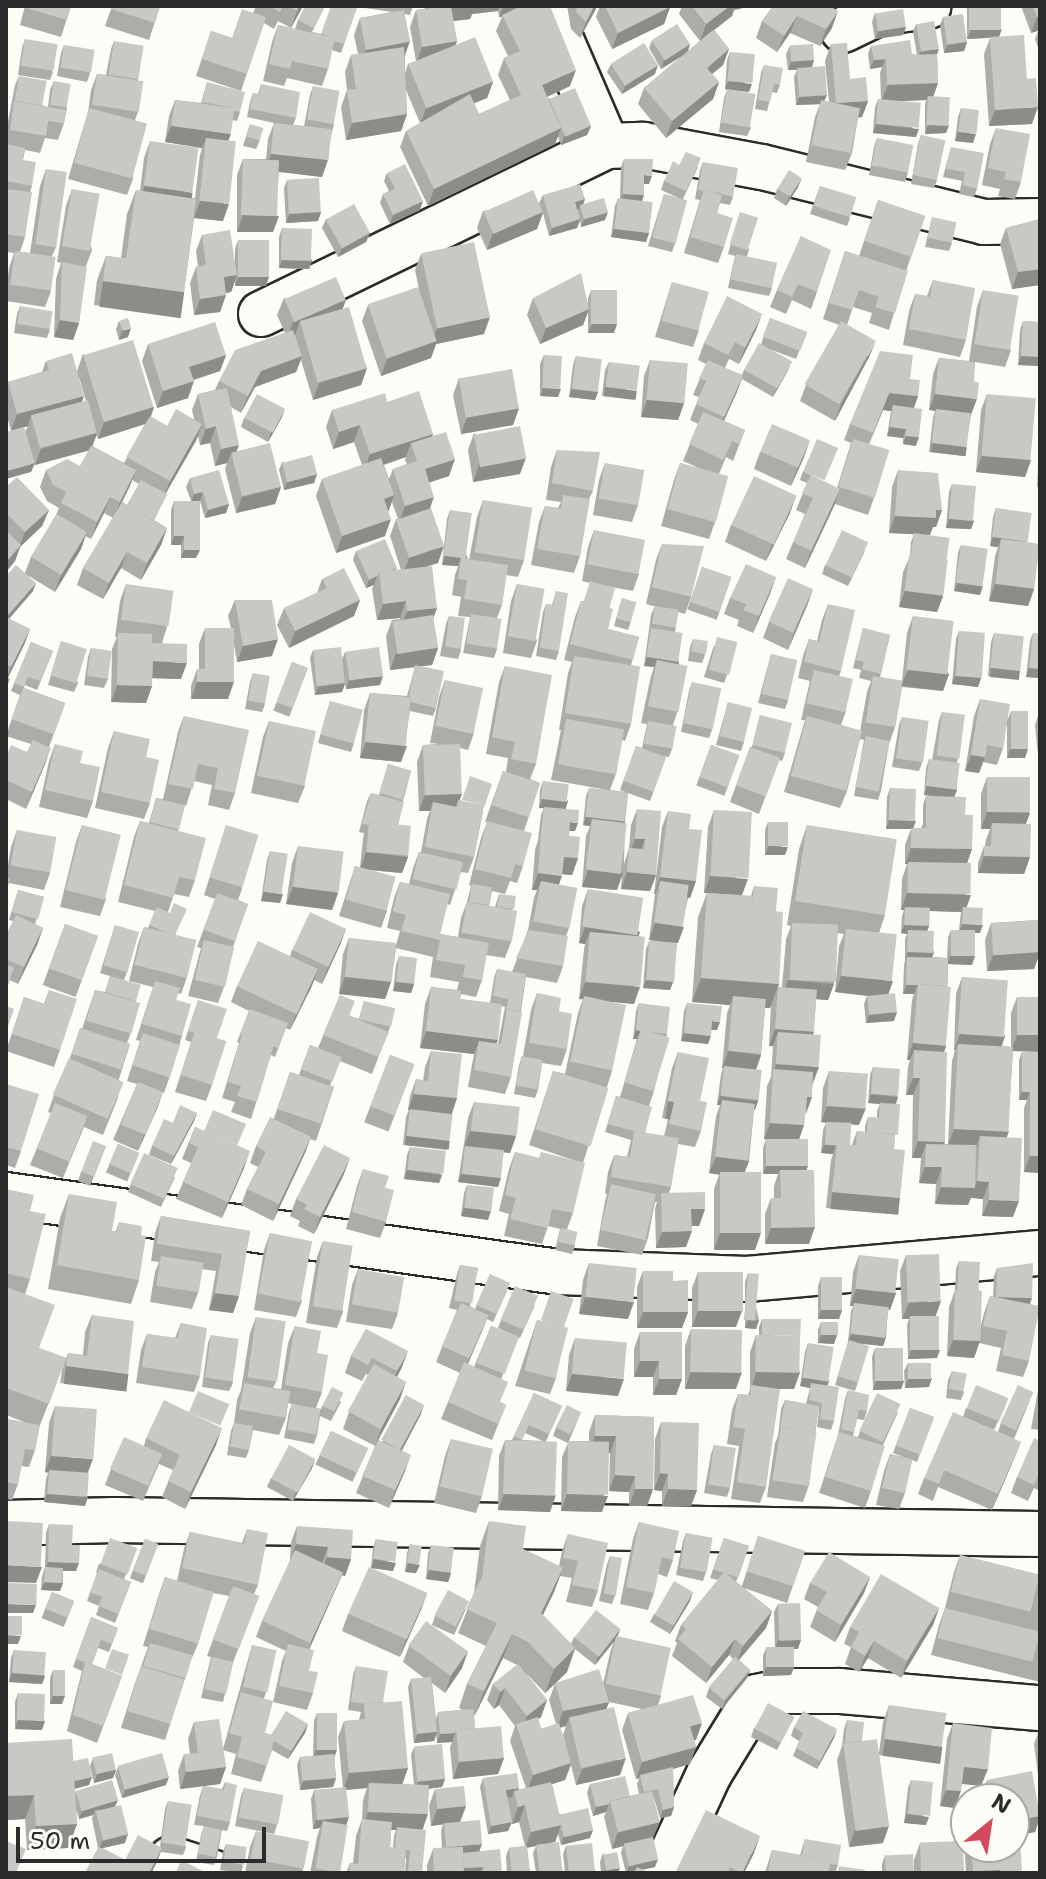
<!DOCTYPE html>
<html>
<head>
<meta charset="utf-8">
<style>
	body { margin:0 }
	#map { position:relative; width:1046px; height:1879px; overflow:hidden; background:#fdfcf7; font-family:"Shantell Sans",sans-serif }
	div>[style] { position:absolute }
	.roads { filter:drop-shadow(2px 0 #2b2b2b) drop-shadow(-2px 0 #2b2b2b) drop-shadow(0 2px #2b2b2b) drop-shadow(0 -2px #2b2b2b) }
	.minor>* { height:44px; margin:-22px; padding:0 22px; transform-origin:22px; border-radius:22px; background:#fdfcf7 }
	.wall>* { inset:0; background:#adaca9; transform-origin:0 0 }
	.shaded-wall>* { inset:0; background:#8d8c89; transform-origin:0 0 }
	.building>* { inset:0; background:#c9c8c4; transform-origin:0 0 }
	span { translate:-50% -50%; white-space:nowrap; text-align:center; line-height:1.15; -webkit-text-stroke:8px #fdfcf7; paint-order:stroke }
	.frame { position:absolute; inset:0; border:8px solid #2b2b2b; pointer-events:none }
	.north { position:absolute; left:950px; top:1783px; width:80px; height:80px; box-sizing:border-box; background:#fdfcf7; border:2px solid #a9a8a5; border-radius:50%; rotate:30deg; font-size:22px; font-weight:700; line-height:32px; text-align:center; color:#2b2b2b }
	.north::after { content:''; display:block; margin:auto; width:28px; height:36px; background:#d1495b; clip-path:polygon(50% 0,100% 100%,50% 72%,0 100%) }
	.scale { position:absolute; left:16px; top:1827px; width:250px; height:36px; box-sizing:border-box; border:4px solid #2b2b2b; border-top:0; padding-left:10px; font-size:24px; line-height:28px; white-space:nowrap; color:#2b2b2b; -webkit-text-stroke:6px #fdfcf7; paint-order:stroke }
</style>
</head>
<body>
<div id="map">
	<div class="roads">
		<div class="minor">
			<i style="left:556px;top:6px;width:27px;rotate:86deg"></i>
			<i style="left:558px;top:33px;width:123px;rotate:66.6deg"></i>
			<i style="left:843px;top:30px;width:39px;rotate:-26deg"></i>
			<i style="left:878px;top:13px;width:51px;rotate:-7.8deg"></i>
			<i style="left:261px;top:314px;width:385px;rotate:-25.9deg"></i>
			<i style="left:607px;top:146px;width:36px;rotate:-2deg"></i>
			<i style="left:643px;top:145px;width:121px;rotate:10.5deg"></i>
			<i style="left:762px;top:167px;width:229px;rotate:13.9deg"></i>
			<i style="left:984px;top:222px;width:56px;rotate:-1deg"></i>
			<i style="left:6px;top:1195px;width:558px;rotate:7.93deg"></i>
			<i style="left:559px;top:1272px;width:188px;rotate:2.1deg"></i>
			<i style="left:747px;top:1279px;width:294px;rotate:-5.1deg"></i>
			<i style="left:6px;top:1523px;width:108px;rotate:-1.6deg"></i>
			<i style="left:114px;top:1520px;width:926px;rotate:0.87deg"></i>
			<i style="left:171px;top:1859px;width:45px;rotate:18deg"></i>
			<i style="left:663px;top:1873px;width:109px;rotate:-65.1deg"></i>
			<i style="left:709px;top:1774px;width:90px;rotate:-58.6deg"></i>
			<i style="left:756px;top:1697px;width:33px;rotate:-11deg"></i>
			<i style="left:788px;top:1691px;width:52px"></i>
			<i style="left:840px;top:1691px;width:201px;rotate:4.9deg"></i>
		</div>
	</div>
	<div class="wall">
		<i style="clip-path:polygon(25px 6px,71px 6px,61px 37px,20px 25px)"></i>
		<i style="clip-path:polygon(112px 6px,160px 6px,149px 40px,105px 26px)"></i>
		<i style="clip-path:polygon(256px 6px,303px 6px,291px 28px,278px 21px,274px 29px,264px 23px,241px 91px,196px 76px,211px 31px,232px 38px,253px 13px)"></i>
		<i style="clip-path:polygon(325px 6px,312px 32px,321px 34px,357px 7px,341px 53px,332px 50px,328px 69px,322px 86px,287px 78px,284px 86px,263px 81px,272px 42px,278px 25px,295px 29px,298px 20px)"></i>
		<i style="clip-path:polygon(evenodd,365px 6px,413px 6px,410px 15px,405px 14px,405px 73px,408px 64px,416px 61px,410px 27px,416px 10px,425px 9px,424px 6px,550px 6px,570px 86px,547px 97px,548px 100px,549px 98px,591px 126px,587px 135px,561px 145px,558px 136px,555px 144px,428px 206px,400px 147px,406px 131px,420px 123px,406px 90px,407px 114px,401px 131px,346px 140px,341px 107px,347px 90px,345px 72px,351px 55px,358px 54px,354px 35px,360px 18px,392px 12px,365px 8px,365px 6px,498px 11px,499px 17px,502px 17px,496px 31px,508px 56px,504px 58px,498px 75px,510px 100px,479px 114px,474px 103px,487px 98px,493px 82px,455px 45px,457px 41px,453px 21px,470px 19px,472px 14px,498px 11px)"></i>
		<i style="clip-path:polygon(567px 6px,597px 6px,580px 38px,571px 29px)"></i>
		<i style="clip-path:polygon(600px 6px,670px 6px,670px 7px,664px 24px,612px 49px,596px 17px)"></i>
		<i style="clip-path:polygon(682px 6px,751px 6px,734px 10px,732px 16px,714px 30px,729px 49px,723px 65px,712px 74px,719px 82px,713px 99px,666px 138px,638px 104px,644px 88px,683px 55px,661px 69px,649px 48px,652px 40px,690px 44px,688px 51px,700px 41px,679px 14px)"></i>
		<i style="clip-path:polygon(773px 6px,832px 28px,820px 46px,790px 33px,777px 52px,756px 38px,762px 21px)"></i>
		<i style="clip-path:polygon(967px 6px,1001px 6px,999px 37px,1032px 124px,989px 126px,984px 54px,990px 38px,967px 39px)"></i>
		<i style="clip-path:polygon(1021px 6px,1040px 6px,1040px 54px,1035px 39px,1038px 31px,1031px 33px)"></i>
		<i style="clip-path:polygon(875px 13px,906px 27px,903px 35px,875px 39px,872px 22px)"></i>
		<i style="clip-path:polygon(943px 17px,967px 42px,964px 51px,944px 53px,940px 25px)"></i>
		<i style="clip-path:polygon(916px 24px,937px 54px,938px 83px,933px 96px,949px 125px,946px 133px,925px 134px,925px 105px,926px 100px,902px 101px,916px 137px,873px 133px,875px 107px,878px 99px,881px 99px,880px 73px,882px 67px,870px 69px,868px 54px,871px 46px,917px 55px,913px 32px)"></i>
		<i style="clip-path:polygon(25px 39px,53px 72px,50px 80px,18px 75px,22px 48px)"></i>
		<i style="clip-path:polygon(114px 41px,138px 80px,138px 112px,135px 120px,133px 179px,127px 195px,68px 179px,88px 112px,91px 90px,97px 74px,106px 75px,111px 49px)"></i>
		<i style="clip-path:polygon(831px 44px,850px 79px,868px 101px,862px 117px,858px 118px,852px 153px,845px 170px,806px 162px,815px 117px,820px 104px,796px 105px,794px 77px,797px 70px,788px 70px,786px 54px,790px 46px,814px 60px,812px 67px,824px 101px,829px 102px,825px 61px)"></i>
		<i style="clip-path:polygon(64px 45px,90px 73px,87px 82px,57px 76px,61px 53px)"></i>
		<i style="clip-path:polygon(730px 52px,749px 92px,730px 90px,751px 128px,747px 136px,719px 132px,724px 98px,727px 90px,725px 89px,727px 60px)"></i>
		<i style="clip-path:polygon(611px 64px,655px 74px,622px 94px,607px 72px)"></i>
		<i style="clip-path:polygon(764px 65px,780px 85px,777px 93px,772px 92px,767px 111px,755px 109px,761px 73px)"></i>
		<i style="clip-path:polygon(19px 76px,43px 106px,48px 107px,50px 90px,54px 81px,67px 108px,64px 123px,58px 140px,45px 138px,40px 153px,25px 150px,23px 160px,32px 186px,30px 192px,25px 237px,20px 252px,30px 253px,40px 186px,46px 169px,56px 247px,52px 256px,51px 291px,45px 307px,6px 301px,6px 289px,9px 268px,14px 253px,6px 252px,6px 132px,15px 85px)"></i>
		<i style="clip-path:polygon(207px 82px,240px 112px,237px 121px,232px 120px,228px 140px,223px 221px,194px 218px,184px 292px,175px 316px,94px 305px,97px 280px,106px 256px,121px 258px,127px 214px,136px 190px,140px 191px,144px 158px,150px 141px,190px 198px,195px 198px,200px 155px,202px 148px,165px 142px,169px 116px,175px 100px,201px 103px)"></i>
		<i style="clip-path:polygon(261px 84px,296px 118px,293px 125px,304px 126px,310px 95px,313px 86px,334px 124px,332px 132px,322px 177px,279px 172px,273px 232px,237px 232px,237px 175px,243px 159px,266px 159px,268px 139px,274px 123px,247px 117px,250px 102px,253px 93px,258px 94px)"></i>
		<i style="clip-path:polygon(961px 108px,973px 143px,955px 141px,958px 117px)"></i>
		<i style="clip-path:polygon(250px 124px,260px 140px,256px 149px,243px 146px)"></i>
		<i style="clip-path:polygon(996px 128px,1021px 182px,1015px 199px,998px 196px,1000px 189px,982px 185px,990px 144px)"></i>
		<i style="clip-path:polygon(921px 135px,937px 180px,934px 188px,911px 184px,918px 144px)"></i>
		<i style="clip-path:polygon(877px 138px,908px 173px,905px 182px,869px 175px,874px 147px)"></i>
		<i style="clip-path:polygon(951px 147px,977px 189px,974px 197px,959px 194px,962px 181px,943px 177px)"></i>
		<i style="clip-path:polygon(624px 159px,649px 184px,644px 184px,642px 201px,649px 233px,646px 242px,611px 237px,615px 206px,618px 198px,620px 198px,621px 167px)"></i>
		<i style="clip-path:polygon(703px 162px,733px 197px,730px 205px,720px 203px,717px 213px,724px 247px,718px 263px,684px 253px,700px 200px,695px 199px,700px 170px)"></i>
		<i style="clip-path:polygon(679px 165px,698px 167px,683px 199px,675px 244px,672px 252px,648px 246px,664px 194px,679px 198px,661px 190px,664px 181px)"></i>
		<i style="clip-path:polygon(387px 173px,420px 210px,390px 224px,380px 203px,383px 194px,389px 191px,384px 181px)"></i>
		<i style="clip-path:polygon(287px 180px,321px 212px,318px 221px,286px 223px,284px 188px)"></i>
		<i style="clip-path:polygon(820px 186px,850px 218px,847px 226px,810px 214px)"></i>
		<i style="clip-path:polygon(798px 187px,786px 206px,774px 198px,777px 189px)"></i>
		<i style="clip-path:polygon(72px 189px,92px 250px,86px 266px,79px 323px,73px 340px,54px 337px,56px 279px,61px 263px,57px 262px,66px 206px)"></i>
		<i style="clip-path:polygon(543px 195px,585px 199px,583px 204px,605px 220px,581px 227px,580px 221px,577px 228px,549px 236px,543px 213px,537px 229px,487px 250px,477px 228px,483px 211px,539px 203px)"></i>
		<i style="clip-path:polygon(878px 200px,925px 216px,906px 271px,889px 330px,869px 323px,872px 313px,853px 307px,847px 325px,869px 357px,835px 421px,800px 401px,806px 385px,839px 325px,823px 319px,845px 251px,859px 256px)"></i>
		<i style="clip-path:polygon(740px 212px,749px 250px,747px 256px,772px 288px,769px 296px,728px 288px,735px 256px,728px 254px)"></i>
		<i style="clip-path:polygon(932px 217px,952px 243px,949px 251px,925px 247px)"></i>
		<i style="clip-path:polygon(326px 219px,370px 233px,366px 242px,338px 257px,322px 228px)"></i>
		<i style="clip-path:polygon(1040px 219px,1040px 285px,1012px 289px,1000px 244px,1006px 228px)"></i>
		<i style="clip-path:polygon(282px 228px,312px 260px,309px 269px,279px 268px,279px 237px)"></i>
		<i style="clip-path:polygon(202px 235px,235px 261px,235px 249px,238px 240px,266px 286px,235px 286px,235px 281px,231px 292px,226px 293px,220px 312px,194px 315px,190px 283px,196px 267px,198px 266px,196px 251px)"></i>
		<i style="clip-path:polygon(801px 236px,817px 292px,811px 309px,792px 300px,786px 314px,770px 307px,777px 290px)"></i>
		<i style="clip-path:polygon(421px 254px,484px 334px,436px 344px,431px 358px,381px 376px,362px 321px,368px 305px,419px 289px,415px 270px)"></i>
		<i style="clip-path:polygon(933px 280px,966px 340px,960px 357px,903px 345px,909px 311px,915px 294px,927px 296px)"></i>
		<i style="clip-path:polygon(672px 282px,699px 330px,693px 347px,655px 337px)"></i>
		<i style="clip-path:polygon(591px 290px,614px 333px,588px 333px,588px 312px,583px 325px,540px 344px,527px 315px,533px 298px,588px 303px,588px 299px)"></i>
		<i style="clip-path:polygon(983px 290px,1011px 350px,1005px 367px,975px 362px,971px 415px,964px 456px,929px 452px,933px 418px,935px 411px,929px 410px,933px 374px,939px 358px,969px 361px,977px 307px)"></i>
		<i style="clip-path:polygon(evenodd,284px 298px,343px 309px,367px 368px,361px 385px,313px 400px,301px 360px,296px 372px,255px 387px,241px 413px,231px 407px,237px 451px,281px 487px,275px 504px,236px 513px,225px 469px,227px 463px,215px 466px,210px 443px,200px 445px,198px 436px,166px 493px,163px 502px,154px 520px,167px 528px,161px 545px,141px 580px,121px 568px,103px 599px,77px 585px,83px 568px,113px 518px,104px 513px,91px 539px,85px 536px,81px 549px,55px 592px,29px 576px,33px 591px,9px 619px,30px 629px,24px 645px,8px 678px,10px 679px,6px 689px,6px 576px,25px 573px,31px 557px,56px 515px,59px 508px,47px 501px,40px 487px,46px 470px,80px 466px,89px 450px,35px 465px,34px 464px,31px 472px,25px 432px,28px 426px,11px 431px,6px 413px,6px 388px,8px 382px,42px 372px,46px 361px,77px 371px,83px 354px,154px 407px,151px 417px,167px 426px,194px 419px,192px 410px,198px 394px,215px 390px,219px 381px,285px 333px,277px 315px,284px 298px,79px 377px,86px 401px,82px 402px,79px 377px,284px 298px,145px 424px,124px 463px,92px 446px,97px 435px,98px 439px,145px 424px,284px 298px,132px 480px,139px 484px,127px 505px,122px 502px,132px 480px)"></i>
		<i style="clip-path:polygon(20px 306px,50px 329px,47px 338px,14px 333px,17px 314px)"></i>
		<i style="clip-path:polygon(770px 318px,807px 332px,796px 359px,769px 349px,788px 370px,773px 397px,742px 379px,724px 421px,745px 430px,733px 461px,726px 457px,719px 474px,715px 522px,709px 539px,661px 526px,674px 480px,680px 463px,701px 469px,683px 461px,698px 424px,690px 420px,699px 397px,693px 395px,706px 364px,698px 360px,704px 343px,756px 330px,739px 364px,729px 359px,725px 368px,742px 375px,744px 370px,761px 344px)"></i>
		<i style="clip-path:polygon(119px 321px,128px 337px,119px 340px,116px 329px)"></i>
		<i style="clip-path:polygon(1023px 321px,1040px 322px,1040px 366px,1018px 365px,1020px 330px)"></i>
		<i style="clip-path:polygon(148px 344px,226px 355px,220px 371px,194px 380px,188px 398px,157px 408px,142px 361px)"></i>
		<i style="clip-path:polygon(544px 355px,558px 397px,540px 396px,540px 364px)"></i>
		<i style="clip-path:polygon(576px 356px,598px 392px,595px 400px,569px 397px,573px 365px)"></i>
		<i style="clip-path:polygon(650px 360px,684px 403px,678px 420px,641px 417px,644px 376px)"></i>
		<i style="clip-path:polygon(609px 362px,634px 400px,602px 396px,605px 370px)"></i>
		<i style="clip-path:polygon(459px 378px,519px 408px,513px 425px,461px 434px,453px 395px)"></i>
		<i style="clip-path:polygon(910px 379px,918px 396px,914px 408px,916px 446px,903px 444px,903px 438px,887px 436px,891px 411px,883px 410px,869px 444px,874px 498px,868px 515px,835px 504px,805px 568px,786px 559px,805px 514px,796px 510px,807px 483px,800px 480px,803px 471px,837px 488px,851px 443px,844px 440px,850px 424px)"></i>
		<i style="clip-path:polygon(987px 394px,1031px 460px,1025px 477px,976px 472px,981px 410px)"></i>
		<i style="clip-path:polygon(evenodd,387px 402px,433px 434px,432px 437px,449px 476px,429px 482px,430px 508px,438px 563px,428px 566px,437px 608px,433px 618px,438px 648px,432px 665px,420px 666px,436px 708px,433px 716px,410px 711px,401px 762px,360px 758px,364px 710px,370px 693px,407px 696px,415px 667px,390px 670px,386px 636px,392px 620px,400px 619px,400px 618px,377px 620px,372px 589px,374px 585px,366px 588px,353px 560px,356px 551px,397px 568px,396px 570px,401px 570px,390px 536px,396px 519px,398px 519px,392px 502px,388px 512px,385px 536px,336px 553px,316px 496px,322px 479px,362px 465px,354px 442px,333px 449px,326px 427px,332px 410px,387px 402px,406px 457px,405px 460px,407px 464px,393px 469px,389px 479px,384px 465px,406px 457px)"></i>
		<i style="clip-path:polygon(282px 417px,268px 442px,241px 427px,244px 418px)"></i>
		<i style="clip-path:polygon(474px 433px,520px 474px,473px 482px,468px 450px)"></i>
		<i style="clip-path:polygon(557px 450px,593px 491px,589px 499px,580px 556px,574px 573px,531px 565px,539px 522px,545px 506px,558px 508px,561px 502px,546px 500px,551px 467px)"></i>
		<i style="clip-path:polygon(760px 452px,804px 457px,791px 486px,754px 469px)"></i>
		<i style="clip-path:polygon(1040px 461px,1040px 487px,1037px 487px,1038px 467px)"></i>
		<i style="clip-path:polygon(282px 462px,317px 474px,314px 483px,284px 490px,279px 470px)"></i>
		<i style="clip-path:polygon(605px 463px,638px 505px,632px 522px,593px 515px,599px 480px)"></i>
		<i style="clip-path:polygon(898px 470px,942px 510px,936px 527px,933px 527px,929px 535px,943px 596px,937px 612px,899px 607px,903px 572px,910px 556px,911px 542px,914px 534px,889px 533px,892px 487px)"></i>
		<i style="clip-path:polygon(190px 478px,229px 504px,226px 513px,205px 518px,200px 501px,196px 558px,181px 558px,181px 545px,171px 545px,171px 510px,174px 501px,191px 501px,186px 487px)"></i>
		<i style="clip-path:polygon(952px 484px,974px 521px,971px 529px,946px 528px,949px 492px)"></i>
		<i style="clip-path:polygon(6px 487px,49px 510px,42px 526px,20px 547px,15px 561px,6px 572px)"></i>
		<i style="clip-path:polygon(483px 500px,524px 560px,518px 577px,506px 575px,502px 605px,497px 618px,497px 649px,494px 658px,463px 653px,470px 617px,458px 616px,461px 597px,452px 595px,455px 575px,458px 566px,442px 565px,447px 519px,450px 510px,468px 559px,469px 560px,477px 517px)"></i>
		<i style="clip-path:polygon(996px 508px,1028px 543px,1034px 589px,1028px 606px,989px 601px,995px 556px,998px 547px,990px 546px,993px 517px)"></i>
		<i style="clip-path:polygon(790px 513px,766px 561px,725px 542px,731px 525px)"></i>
		<i style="clip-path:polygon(594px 530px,639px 574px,633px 591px,606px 586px,610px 609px,608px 629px,639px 637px,631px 665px,631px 724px,625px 741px,622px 740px,616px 774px,610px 790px,626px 792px,620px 790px,636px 746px,642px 748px,647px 724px,641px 723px,651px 676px,654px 667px,644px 666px,651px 615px,655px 606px,657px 607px,646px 604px,656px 560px,662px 544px,691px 597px,685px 614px,678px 612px,675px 632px,679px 664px,677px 713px,673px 725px,672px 749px,669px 757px,664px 756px,666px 757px,650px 801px,628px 793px,625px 821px,624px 864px,629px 848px,631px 825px,637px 809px,656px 875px,650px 891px,621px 889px,622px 874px,617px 890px,582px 887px,586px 836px,590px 826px,583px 825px,586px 796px,589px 788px,608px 790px,551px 780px,561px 730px,559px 730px,568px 673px,572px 662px,564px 660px,575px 617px,581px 601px,584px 601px,590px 583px,582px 581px,588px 547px)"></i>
		<i style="clip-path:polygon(961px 545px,980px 595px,954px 591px,958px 553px)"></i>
		<i style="clip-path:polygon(865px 551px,848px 586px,822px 574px,825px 565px)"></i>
		<i style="left:702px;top:567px;width:31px;height:45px;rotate:19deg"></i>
		<i style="clip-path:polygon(776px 577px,753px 633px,737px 626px,739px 620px,724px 614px,730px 598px)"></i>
		<i style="clip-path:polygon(322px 579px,360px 600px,354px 616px,289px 648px,277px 625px,284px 608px,317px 593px)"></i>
		<i style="clip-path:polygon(126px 584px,167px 627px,162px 643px,181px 679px,152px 678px,152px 686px,146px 703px,111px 702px,112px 649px,117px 637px,115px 637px,120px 601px)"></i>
		<i style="clip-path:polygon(517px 584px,537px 641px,531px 658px,503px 653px,511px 601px)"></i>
		<i style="clip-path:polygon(813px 589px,788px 650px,763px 638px,769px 622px)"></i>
		<i style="clip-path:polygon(556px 591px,559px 651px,556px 660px,536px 656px,543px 612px,546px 604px,552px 605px)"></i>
		<i style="clip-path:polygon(622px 598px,631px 621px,628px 630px,614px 626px)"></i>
		<i style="clip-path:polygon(235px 600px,272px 656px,237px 662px,234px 645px,228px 699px,191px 699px,191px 686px,197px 669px,199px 669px,199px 644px,205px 628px,231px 628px,228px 616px)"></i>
		<i style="clip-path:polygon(828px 604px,841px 671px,839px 676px,846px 711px,841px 725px,860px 731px,867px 692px,871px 681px,859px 678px,861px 670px,853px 668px,863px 628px,890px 635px,880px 677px,902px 681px,907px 633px,913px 616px,949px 674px,943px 691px,902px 687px,895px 727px,889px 744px,881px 791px,878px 800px,854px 796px,864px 740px,860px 739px,847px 791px,840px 808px,784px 792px,805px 720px,801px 720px,810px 681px,798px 678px,803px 656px,809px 639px,817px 641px,822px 620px)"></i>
		<i style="clip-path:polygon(449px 616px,461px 650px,458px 659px,440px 656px,446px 624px)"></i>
		<i style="clip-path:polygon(959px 631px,981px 678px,978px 687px,952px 684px,956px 639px)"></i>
		<i style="clip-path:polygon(994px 633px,1020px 671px,1017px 679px,988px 676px,991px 642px)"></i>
		<i style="clip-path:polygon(1033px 633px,1040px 634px,1040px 678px,1026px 677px,1030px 641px)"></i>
		<i style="clip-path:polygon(693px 639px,705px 655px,702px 663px,688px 661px,690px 647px)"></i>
		<i style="clip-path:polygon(61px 641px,78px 683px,74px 692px,48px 685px)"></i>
		<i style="clip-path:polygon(31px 642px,53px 651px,37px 690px,25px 685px,24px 688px,65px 703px,49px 747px,45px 764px,26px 809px,6px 799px,6px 757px,27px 752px,31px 744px,6px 736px,20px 695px,11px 691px)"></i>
		<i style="clip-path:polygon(714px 645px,727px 675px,724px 683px,704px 677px)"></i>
		<i style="clip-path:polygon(91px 648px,108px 679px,104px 688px,84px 685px,88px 657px)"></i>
		<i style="clip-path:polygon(313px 650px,342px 659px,345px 652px,380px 685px,346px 689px,345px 684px,342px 692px,315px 695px,310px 658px)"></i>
		<i style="clip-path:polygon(771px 654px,788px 701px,785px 709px,758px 703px)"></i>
		<i style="left:292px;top:662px;width:17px;height:52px;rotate:21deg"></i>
		<i style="clip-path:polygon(evenodd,505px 666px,536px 764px,530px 779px,540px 783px,524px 831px,523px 866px,517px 883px,510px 881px,505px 894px,492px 891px,489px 906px,495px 907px,499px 894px,514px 911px,511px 942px,505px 958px,486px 955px,482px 980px,476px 997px,461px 994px,460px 999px,490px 1003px,494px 978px,497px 969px,512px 972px,528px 930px,534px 898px,537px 890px,532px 890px,535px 850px,538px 840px,541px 815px,544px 808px,539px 808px,540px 790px,543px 781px,568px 801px,566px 808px,575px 831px,569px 831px,569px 836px,578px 858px,572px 875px,562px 874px,559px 884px,569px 928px,566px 936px,563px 966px,557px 983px,526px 977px,511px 1077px,505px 1094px,468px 1087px,474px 1054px,420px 1048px,425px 1004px,431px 987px,457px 990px,459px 982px,430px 977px,433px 957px,396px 948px,391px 982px,385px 999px,339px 994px,343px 954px,349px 938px,396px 945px,400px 931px,387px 928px,394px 898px,400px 882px,409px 884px,413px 868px,419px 852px,421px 852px,427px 819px,430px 811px,419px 811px,417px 762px,423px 745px,439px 744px,430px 743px,439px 697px,445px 680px,474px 733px,468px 750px,460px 748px,460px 800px,483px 811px,474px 857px,468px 873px,461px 872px,450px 905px,447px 904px,440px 934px,458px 937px,461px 918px,467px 902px,471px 886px,469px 885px,481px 838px,487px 822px,485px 822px,503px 771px,506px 772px,508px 758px,486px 754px,499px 682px,505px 666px,501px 1006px,505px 1007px,498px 1044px,496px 1044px,501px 1006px)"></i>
		<i style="clip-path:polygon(253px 673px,265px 704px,262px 712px,245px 709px,250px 682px)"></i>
		<i style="clip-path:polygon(692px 682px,712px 730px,709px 738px,681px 732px,689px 691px)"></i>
		<i style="clip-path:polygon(980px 699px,1008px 719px,1011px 711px,1025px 758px,1007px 758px,1007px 721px,1003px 748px,997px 765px,983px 762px,979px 773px,965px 771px,974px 716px)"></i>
		<i style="clip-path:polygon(330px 701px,354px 743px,351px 752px,318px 743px)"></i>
		<i style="clip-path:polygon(728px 702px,744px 742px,741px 751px,716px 745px)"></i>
		<i style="clip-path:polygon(evenodd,942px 712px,958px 759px,957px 762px,957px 790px,954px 797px,965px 815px,972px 849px,967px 863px,966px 907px,980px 933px,975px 933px,972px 965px,948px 964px,946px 1046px,944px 1052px,944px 1144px,948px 1144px,952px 1061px,955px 1050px,954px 1050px,956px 994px,962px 977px,1005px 1036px,1002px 1046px,1011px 1047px,1011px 1013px,1017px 997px,1040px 997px,1013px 1051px,1007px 1138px,1013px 1217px,982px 1216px,983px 1199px,971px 1197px,968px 1205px,935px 1204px,936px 1184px,919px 1183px,921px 1158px,912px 1158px,913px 1095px,906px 1095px,908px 1067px,910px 1060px,907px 1060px,912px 1000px,914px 994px,903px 994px,904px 965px,905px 960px,905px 939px,907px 934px,901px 933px,902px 916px,904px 910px,901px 910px,902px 879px,907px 864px,905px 864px,905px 845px,911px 829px,886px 829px,887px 797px,890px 788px,913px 828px,921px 828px,923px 824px,923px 805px,926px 796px,938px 797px,924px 795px,926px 768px,929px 759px,932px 760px,939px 720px,942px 712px,929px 911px,961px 912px,959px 930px,951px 930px,948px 938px,947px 958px,932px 957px,934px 952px,927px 931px,929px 926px,929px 911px)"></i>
		<i style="clip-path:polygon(760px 715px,785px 753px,782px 761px,779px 760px,759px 814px,730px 802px,750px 747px,752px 747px)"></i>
		<i style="clip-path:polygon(184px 716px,235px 793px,229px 810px,208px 805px,212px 785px,194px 781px,186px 806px,184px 805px,178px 830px,195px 880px,189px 897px,174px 894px,168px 912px,176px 935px,187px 977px,181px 994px,178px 993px,176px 1000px,182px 1036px,170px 1076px,164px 1093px,163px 1092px,138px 1151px,113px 1140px,137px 1084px,127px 1081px,140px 1041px,136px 1040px,153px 987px,129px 981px,138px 944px,144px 927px,148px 928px,155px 911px,118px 902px,134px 837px,140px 821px,149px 823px,156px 798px,163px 799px,178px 732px)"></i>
		<i style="clip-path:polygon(1038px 716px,1040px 716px,1040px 775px,1035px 725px)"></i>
		<i style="clip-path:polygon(902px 717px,922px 763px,919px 771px,892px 767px,899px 725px)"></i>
		<i style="clip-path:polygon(269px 721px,305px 786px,298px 803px,251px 793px,263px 737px)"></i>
		<i style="clip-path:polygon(114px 731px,146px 757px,150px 803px,144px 819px,95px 808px,108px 748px)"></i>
		<i style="clip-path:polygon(55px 744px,80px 763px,93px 801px,87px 818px,39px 807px,49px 761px)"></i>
		<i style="left:711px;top:745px;width:30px;height:43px;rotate:20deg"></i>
		<i style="clip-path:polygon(388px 764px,411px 771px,403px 801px,398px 825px,408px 857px,402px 873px,368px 870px,387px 911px,381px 928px,339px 916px,355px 866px,360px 868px,363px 839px,364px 833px,359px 832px,367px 801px,371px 793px,379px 795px)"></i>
		<i style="clip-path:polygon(987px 777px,1030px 813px,1026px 824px,1030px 857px,1024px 874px,978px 873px,978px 863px,984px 846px,985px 846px,986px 840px,990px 829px,981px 829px,981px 794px)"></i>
		<i style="clip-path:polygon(714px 810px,742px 895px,704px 893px,708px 827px)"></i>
		<i style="clip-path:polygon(668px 811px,689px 829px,696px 881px,690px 898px,688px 898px,678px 943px,677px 943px,673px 982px,670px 990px,643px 988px,646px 949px,649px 941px,663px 942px,649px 940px,655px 894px,654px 894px,662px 827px)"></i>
		<i style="clip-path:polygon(768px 822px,785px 855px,765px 855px,765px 830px)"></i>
		<i style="clip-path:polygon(82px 825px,106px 899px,100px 916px,60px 907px,76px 842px)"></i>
		<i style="clip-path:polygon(226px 825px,242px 889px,238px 900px,248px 904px,233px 947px,224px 987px,218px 1003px,188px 996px,201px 948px,197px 947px,215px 899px,204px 895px)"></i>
		<i style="clip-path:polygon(807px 825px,885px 915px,879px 933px,888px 993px,894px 1021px,866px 1023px,864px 1004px,867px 996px,835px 992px,839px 946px,844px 934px,837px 933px,834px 984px,828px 1000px,816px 999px,813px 1034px,813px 1083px,805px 1114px,804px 1125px,799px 1139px,806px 1170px,809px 1244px,765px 1244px,765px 1214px,771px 1198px,774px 1198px,774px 1186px,778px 1174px,763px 1174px,763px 1148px,766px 1139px,764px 1139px,767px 1086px,771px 1077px,773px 1046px,769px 1046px,771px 1004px,778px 987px,782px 987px,786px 939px,791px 926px,787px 925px,799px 849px)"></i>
		<i style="clip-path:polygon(17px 830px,50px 873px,44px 890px,9px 883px,6px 890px,6px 876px,11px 847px)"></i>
		<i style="clip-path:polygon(298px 846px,338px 893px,332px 910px,286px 904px,292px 863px)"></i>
		<i style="clip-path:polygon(270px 851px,280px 903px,261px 901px,267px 860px)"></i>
		<i style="clip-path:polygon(754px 886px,777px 912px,779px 984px,770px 1008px,765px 1008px,761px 1055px,756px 1070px,758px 1101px,754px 1110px,749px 1161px,744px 1172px,755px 1250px,714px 1250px,714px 1189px,719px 1175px,709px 1173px,716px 1116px,720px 1105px,717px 1105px,721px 1074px,723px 1068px,722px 1068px,727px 1013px,730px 1005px,692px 1002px,698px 917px,707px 893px,751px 896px)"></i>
		<i style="clip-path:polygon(588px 889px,640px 932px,638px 937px,634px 1004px,606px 1001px,612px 1071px,583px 1163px,573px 1213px,567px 1229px,575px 1246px,572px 1254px,555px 1250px,560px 1229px,548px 1226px,542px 1244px,504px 1236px,509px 1214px,499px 1211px,509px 1169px,515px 1152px,538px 1158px,579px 1162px,529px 1145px,553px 1071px,565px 1074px,578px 1013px,583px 999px,579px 999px,584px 949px,585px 944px,579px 943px,582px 906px)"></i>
		<i style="clip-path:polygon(18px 890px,44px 897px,35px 924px,43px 928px,37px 945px,18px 984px,10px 980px,6px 990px,6px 936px,13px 921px,9px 920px)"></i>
		<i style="clip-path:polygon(1038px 920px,1040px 953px,1034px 969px,987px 971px,985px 940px,991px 923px)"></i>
		<i style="left:65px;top:924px;width:35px;height:65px;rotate:20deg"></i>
		<i style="clip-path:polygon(115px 925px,127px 972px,124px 980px,136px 1002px,130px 1035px,127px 1043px,130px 1044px,119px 1079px,118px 1098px,103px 1135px,84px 1127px,63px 1178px,30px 1165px,51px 1113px,48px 1112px,54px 1095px,70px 1058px,80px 1028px,82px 1029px,95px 990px,105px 992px,110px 976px,100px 973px)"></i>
		<i style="clip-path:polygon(346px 929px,340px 945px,322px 984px,314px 980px,290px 1030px,286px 1028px,275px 1057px,271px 1055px,251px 1119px,231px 1112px,235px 1102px,222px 1098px,239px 1043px,237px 1042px,249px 1011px,231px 1002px,237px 986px,290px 956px,292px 950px)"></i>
		<i style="clip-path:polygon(399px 956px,414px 984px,411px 993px,393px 991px,396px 965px)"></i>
		<i style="clip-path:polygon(49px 990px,60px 1050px,54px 1067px,6px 1051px,24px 997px,44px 1004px)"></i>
		<i style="clip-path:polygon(537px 993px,559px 1011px,567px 1049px,561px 1066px,542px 1063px,538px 1090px,535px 1098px,514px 1094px,519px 1065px,522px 1056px,523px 1056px,531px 1010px)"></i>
		<i style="clip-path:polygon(340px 995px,350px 1016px,359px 1019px,364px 1001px,390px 1027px,372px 1074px,340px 1061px,330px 1085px,334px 1087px,316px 1141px,310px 1139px,305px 1153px,273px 1221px,241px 1205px,247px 1189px,258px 1167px,250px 1163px,256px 1146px,274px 1118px,290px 1072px,299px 1075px,310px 1045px,318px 1048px)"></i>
		<i style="clip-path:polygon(198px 1000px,217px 1038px,212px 1085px,206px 1101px,175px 1092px,191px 1042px,185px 1040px)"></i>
		<i style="clip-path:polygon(639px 1003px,667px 1034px,654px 1091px,649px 1106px,645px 1133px,664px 1136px,668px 1119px,662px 1118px,672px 1068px,678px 1052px,700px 1101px,701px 1131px,695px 1147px,678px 1144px,671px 1187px,669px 1193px,705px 1209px,699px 1226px,692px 1226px,686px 1247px,656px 1248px,655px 1209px,657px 1202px,655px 1202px,648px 1238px,642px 1255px,597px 1246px,605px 1201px,607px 1194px,605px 1194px,608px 1172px,614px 1155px,627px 1157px,631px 1140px,605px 1132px,616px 1096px,620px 1097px,637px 1039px,633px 1039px,636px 1011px)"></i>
		<i style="clip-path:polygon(687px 1003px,717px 1030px,711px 1030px,708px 1044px,681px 1041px,684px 1011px)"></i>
		<i style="clip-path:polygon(431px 1051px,457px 1098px,452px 1114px,447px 1150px,403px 1145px,406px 1117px,409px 1110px,408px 1110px,410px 1096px,416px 1079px,423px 1081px,425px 1067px)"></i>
		<i style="clip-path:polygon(1022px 1052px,1040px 1052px,1040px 1173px,1024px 1172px,1024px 1108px,1027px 1100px,1019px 1100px,1019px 1060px)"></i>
		<i style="left:390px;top:1055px;width:26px;height:72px;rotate:21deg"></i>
		<i style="clip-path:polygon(873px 1067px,898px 1097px,896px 1104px,894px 1149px,900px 1198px,894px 1214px,826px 1208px,831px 1160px,833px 1154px,821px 1153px,823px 1130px,826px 1123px,821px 1122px,823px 1088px,829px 1071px,859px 1125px,851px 1124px,849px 1145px,852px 1145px,857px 1131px,865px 1132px,865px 1126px,868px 1117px,877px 1118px,877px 1111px,880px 1104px,868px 1103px,870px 1075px)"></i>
		<i style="clip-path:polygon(6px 1084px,21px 1151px,15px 1168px,6px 1165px)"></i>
		<i style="clip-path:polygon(474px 1102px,516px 1136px,510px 1153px,503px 1152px,498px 1187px,458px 1182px,468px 1118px)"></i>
		<i style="clip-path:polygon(197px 1113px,194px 1121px,171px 1164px,149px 1155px,152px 1146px,173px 1123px)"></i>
		<i style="clip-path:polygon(195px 1127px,237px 1146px,244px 1168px,222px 1218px,176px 1199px,191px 1163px,182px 1159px)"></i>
		<i style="left:118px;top:1144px;width:23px;height:31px;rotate:23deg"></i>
		<i style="clip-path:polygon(106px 1146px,90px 1186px,78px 1181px,81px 1172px)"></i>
		<i style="clip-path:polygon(410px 1147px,442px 1175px,439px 1183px,404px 1179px,407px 1155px)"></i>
		<i style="clip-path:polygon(363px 1169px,385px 1188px,386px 1222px,380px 1238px,346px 1229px,357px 1186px)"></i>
		<i style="clip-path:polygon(344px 1174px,314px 1234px,298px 1226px,300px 1221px,290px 1216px,296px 1199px)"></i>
		<i style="clip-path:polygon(175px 1177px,161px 1207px,128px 1192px,131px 1184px)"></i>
		<i style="clip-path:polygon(467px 1185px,488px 1220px,461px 1216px,464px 1193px)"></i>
		<i style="clip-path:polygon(6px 1189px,30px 1211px,30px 1279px,25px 1294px,39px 1348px,66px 1358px,39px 1428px,35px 1450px,29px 1467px,21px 1466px,18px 1484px,12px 1500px,6px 1499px,6px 1419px,24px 1422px,6px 1415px)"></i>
		<i style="clip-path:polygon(69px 1194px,112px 1231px,116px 1231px,119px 1222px,141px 1235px,139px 1280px,131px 1304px,48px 1289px,60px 1218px)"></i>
		<i style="clip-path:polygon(161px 1216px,250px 1231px,239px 1296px,233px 1313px,209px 1310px,216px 1271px,202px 1269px,198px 1293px,192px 1309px,150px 1302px,155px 1272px,159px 1262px,151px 1261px,155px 1233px)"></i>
		<i style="clip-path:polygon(270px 1233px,302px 1301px,296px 1317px,254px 1310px,264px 1250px)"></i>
		<i style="clip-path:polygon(323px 1241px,343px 1312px,337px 1328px,306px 1323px,317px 1257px)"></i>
		<i style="clip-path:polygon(859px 1255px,896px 1293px,890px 1310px,888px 1310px,886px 1337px,883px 1346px,862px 1344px,858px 1382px,855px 1391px,835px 1385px,848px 1342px,851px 1312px,853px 1306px,850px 1306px,853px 1272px)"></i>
		<i style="clip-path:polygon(906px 1255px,935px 1316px,937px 1358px,908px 1359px,907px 1325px,909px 1319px,902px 1319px,900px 1271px)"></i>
		<i style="clip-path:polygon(959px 1261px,979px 1291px,980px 1329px,984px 1313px,990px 1296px,993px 1297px,994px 1276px,997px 1268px,1030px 1304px,1029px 1361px,1023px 1377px,996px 1371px,1001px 1348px,979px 1343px,974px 1358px,947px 1356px,949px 1307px,955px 1290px,956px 1269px)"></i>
		<i style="clip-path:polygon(589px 1263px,628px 1319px,579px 1314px,583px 1280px)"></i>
		<i style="clip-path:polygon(460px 1265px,478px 1268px,470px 1306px,475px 1309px,490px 1274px,507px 1291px,493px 1322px,487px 1319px,468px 1364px,474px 1367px,491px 1326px,519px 1337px,501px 1379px,500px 1402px,506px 1405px,492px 1440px,441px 1419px,460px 1373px,436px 1362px,457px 1310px,449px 1308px,457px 1274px)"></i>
		<i style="clip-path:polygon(358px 1269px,398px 1313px,392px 1329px,346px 1322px,352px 1285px)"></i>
		<i style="clip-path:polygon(643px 1271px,673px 1281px,688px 1312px,682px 1328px,637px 1328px,637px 1287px)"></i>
		<i style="clip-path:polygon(698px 1272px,736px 1327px,692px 1327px,692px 1288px)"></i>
		<i style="clip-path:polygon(748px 1273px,759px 1320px,756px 1329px,745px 1328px,745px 1282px)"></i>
		<i style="clip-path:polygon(821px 1277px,842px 1310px,839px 1319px,818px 1319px,818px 1286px)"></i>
		<i style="clip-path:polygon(535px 1305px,520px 1338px,498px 1328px,501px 1320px)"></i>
		<i style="clip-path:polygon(92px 1315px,122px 1391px,60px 1383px,62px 1370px,68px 1353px,83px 1355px,85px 1332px)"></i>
		<i style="clip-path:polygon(256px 1317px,276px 1382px,273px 1388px,281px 1389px,288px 1343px,295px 1326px,317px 1353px,322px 1392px,316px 1408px,321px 1409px,332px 1387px,341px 1402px,331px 1421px,320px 1416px,317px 1435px,314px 1444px,284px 1438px,289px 1412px,292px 1404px,288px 1403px,286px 1418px,279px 1435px,253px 1430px,249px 1450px,246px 1458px,227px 1455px,231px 1431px,234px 1423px,237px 1400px,241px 1390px,250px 1333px)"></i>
		<i style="clip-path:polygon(762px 1319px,800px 1372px,794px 1389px,777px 1389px,766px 1487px,760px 1503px,731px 1499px,739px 1446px,727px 1444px,732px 1410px,738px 1394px,748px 1395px,750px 1389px,750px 1352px,756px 1335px,759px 1335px,759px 1327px)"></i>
		<i style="clip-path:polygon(537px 1320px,564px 1327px,556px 1378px,550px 1394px,515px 1386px)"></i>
		<i style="clip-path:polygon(821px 1322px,837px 1335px,834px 1344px,818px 1343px,818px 1330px)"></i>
		<i style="clip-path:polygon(181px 1323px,200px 1376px,194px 1392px,136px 1383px,141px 1350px,147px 1334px,175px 1338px)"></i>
		<i style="clip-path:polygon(366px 1329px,402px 1367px,397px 1377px,400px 1399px,378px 1440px,382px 1442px,406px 1395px,421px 1414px,401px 1451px,405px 1471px,389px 1508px,356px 1493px,375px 1446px,343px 1429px,349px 1412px,368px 1375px,366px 1374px,362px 1381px,345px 1373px,351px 1356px)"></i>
		<i style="clip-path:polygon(691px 1329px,736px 1389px,685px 1389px,685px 1346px)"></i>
		<i style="clip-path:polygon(640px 1332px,682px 1379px,676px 1395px,653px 1395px,653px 1377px,634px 1377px,634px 1349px)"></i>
		<i style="clip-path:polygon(211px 1335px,233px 1383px,229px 1391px,202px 1387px,208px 1343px)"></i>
		<i style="clip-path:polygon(575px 1338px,618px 1396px,566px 1391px,569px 1355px)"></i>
		<i style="clip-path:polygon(808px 1343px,829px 1381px,827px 1386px,834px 1421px,831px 1430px,817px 1427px,819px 1411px,818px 1411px,809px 1485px,803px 1502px,767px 1497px,775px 1443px,778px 1436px,781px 1409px,785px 1400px,806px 1404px,810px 1388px,800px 1386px,805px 1352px)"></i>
		<i style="clip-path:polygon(875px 1348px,904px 1381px,901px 1389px,873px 1390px,872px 1357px)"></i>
		<i style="clip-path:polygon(908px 1363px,929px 1387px,905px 1388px,904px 1371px)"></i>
		<i style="clip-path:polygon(952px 1371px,964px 1392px,961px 1400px,946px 1398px,948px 1380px)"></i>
		<i style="clip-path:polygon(1040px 1379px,1040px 1430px,1031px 1429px)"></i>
		<i style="clip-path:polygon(848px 1390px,867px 1411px,864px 1420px,857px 1419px,853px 1436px,858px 1437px,860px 1431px,898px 1412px,883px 1445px,871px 1491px,865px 1508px,819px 1493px,838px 1435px,845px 1399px)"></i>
		<i style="clip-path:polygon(evenodd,534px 1393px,562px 1406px,546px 1441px,550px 1512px,498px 1510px,499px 1456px,505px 1440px,512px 1440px,534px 1393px,525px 1433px,543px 1441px,522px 1440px,525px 1433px)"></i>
		<i style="clip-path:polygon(1030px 1400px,1014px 1439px,998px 1432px,1001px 1423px)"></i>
		<i style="clip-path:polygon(55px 1406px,85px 1506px,44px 1502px,46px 1479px,48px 1473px,45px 1472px,49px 1423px)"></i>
		<i style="clip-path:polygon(1005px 1407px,994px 1430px,963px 1417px,966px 1408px)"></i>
		<i style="clip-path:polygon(910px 1408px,934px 1417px,917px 1462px,912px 1460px,905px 1493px,899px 1509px,876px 1505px,884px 1471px,890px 1454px,904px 1457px,893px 1453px)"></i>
		<i style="clip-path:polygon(581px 1412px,569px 1441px,589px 1441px,589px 1432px,595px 1415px,654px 1417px,653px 1489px,647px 1506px,629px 1506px,629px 1492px,609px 1491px,610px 1453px,609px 1453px,602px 1512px,561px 1511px,562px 1457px,568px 1443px,553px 1436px,556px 1428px)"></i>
		<i style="clip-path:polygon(661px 1422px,697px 1490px,691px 1506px,662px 1506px,662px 1491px,654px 1490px,655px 1439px)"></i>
		<i style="clip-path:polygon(220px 1427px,216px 1445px,185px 1509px,162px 1497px,173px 1470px,159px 1464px,143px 1501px,105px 1485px,111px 1469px,144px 1446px,146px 1438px)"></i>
		<i style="left:331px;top:1431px;width:41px;height:37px;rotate:25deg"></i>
		<i style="clip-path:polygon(451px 1439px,482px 1496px,476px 1513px,434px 1503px,445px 1456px)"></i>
		<i style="clip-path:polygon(1040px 1441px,1040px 1491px,1034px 1488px,1028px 1501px,1011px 1493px,1017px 1477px)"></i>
		<i style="clip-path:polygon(1021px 1442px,992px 1510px,938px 1487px,933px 1501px,918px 1494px,924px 1478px)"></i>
		<i style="clip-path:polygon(714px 1445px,730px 1488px,727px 1497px,704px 1493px,711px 1454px)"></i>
		<i style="clip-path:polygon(315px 1459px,312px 1468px,293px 1501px,267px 1487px,271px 1478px)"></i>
		<i style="clip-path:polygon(evenodd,489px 1521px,523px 1549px,559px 1566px,562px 1551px,568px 1534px,598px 1590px,592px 1607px,566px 1602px,572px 1578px,560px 1576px,554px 1592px,543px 1615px,571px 1644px,574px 1637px,620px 1629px,617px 1637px,661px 1696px,658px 1705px,696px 1740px,694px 1740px,696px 1747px,690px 1764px,673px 1769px,674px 1807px,671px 1816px,660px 1818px,654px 1798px,653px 1838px,655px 1867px,626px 1873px,621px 1853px,623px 1846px,612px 1849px,604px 1817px,606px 1812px,593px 1816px,587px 1793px,590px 1784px,630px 1796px,639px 1794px,637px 1784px,639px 1778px,636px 1779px,622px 1730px,628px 1713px,642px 1709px,609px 1702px,606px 1709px,620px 1775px,576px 1785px,571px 1765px,565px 1780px,552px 1784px,559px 1814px,593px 1830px,590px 1838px,561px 1845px,558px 1834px,555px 1842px,549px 1843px,563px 1873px,536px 1873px,533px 1853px,536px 1846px,527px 1848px,530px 1873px,507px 1873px,506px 1856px,509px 1848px,525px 1846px,519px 1822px,512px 1824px,512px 1822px,508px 1831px,488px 1834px,480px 1787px,483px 1778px,518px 1790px,526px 1788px,510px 1741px,515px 1726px,499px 1705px,494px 1709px,487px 1700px,493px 1684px,517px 1665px,503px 1658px,475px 1715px,474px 1715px,475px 1728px,504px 1758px,498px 1774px,453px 1779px,450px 1747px,452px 1742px,437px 1743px,436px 1734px,434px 1741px,414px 1743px,408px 1687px,411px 1679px,424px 1678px,403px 1662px,409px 1646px,468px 1651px,462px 1668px,445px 1693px,432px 1683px,436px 1720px,438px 1712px,462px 1710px,459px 1708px,467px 1684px,486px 1646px,458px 1633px,474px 1593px,480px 1546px,489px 1521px,614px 1641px,610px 1653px,603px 1684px,556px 1683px,567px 1672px,575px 1649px,595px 1665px,614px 1641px,489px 1521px,525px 1672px,545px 1693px,555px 1684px,549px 1700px,556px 1724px,541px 1729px,538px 1719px,541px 1717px,547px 1700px,525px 1672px,489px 1521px,566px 1726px,563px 1735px,567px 1749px,560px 1728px,566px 1726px)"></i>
		<i style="clip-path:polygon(639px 1522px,673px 1560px,667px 1577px,658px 1574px,654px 1593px,648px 1610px,620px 1604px,633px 1539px)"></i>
		<i style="clip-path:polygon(49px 1524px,72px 1545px,76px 1571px,63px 1571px,63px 1583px,60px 1591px,41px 1590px,42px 1576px,45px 1567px,46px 1533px)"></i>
		<i style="clip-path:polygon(297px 1526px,351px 1559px,345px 1576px,342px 1575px,309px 1649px,309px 1671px,313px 1693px,307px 1710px,273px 1702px,282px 1661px,286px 1651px,256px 1637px,262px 1621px,290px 1561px,291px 1542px)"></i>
		<i style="clip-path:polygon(247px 1529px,258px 1585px,254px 1594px,259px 1596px,232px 1665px,223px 1702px,201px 1698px,211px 1657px,207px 1656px,229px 1596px,213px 1593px,198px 1644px,191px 1660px,165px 1740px,121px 1728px,135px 1683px,148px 1647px,143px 1646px,159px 1594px,165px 1577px,177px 1581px,184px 1549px,190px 1532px,242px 1543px)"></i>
		<i style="clip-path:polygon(686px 1533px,706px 1572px,703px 1581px,676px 1575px,683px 1541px)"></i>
		<i style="clip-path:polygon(758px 1536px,805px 1551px,787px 1603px,744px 1588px,772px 1611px,766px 1628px,739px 1660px,750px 1670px,747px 1678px,722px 1709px,706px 1697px,709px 1688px,733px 1659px,729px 1655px,706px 1683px,672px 1656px,677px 1643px,675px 1641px,681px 1625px,718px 1580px,710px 1578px,724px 1538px,749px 1546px,736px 1582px,742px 1586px)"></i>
		<i style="left:145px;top:1539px;width:14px;height:42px;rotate:21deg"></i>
		<i style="clip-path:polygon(376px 1539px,393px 1571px,371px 1568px,373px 1548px)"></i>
		<i style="clip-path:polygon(410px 1544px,416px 1573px,405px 1572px,407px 1553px)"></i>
		<i style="clip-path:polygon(431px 1545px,451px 1573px,448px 1582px,426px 1579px,428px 1554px)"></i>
		<i style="clip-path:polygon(137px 1548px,124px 1579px,131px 1582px,115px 1623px,96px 1615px,99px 1606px,87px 1601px,97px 1573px,96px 1572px,99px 1564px)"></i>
		<i style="clip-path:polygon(960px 1555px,1040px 1575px,1040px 1682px,931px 1655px,939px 1625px,945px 1608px,954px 1572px)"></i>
		<i style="clip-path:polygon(610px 1556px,615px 1595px,612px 1604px,599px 1601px,607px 1564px)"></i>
		<i style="clip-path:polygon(870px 1577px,864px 1593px,835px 1642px,810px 1627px,818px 1607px,804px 1599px,810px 1583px)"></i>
		<i style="left:52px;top:1592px;width:24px;height:28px;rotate:22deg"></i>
		<i style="clip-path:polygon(427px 1593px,400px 1657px,342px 1631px,348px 1614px)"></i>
		<i style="clip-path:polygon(690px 1601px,670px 1634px,650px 1622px,654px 1614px)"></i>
		<i style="clip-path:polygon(778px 1604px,798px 1649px,794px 1649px,794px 1667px,791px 1675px,763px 1676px,763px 1656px,766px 1648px,775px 1647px,774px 1612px)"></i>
		<i style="clip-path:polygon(939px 1608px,933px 1625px,901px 1678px,868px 1658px,859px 1672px,845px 1664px,851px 1647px,844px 1644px,850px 1627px)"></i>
		<i style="clip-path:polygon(466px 1609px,454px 1635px,432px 1625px,435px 1616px)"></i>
		<i style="clip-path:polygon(91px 1617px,118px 1628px,109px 1652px,98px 1648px,92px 1664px,122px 1676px,97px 1743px,67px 1731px,82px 1671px,73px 1667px)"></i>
		<i style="clip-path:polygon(252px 1645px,266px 1693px,264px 1698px,265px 1733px,271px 1735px,308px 1724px,305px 1733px,288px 1759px,272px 1750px,261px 1782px,231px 1774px,236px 1754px,223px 1750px,226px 1767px,220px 1784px,180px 1789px,178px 1771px,184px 1754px,190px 1754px,188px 1739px,194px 1722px,223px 1749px)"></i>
		<i style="clip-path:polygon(14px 1650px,45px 1676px,42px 1684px,9px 1682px,11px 1658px)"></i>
		<i style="clip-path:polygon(evenodd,356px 1666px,383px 1702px,408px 1768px,402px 1784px,414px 1785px,411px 1755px,414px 1747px,445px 1779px,442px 1787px,429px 1789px,423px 1830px,422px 1873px,405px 1873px,406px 1858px,405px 1858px,404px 1873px,346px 1873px,350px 1863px,353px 1863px,356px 1836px,362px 1819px,363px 1800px,367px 1788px,346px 1790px,346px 1825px,339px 1873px,310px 1873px,317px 1837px,320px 1828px,313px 1829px,311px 1799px,314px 1790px,343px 1788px,338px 1737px,344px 1721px,359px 1720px,361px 1712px,348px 1710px,353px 1675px,356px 1666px,391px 1830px,396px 1830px,394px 1836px,393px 1848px,390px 1847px,391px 1830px)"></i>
		<i style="clip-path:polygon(53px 1670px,62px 1704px,50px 1704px,50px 1678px)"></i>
		<i style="clip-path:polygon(18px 1693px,42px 1730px,15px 1729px,15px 1702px)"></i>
		<i style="clip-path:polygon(889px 1705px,942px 1747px,936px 1763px,879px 1755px,883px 1843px,849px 1847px,837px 1760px,842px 1746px,844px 1729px,847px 1720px,862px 1741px,879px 1753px,883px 1722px)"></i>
		<i style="clip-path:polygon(317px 1713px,334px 1757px,336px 1778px,333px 1787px,300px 1790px,297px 1765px,300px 1757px,313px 1756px,314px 1721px)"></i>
		<i style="clip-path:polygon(794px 1717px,777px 1750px,751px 1737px,754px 1728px)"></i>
		<i style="clip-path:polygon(953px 1723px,981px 1786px,962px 1784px,955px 1808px,940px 1806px,947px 1739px)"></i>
		<i style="clip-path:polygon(794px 1727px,834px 1738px,817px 1769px,793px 1756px,799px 1741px,791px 1736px)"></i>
		<i style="clip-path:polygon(1040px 1728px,1040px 1790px,1034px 1744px)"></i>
		<i style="clip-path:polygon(6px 1743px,73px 1761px,92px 1777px,89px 1785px,75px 1789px,75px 1794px,76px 1791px,115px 1806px,125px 1843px,102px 1848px,125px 1860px,160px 1847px,165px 1809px,168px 1801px,186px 1847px,183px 1855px,161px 1852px,151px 1873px,85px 1873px,98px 1848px,92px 1819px,93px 1815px,79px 1819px,76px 1809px,77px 1824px,68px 1848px,27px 1850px,25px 1819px,6px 1820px)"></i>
		<i style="clip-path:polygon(93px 1758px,116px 1770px,113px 1778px,94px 1783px,90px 1766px)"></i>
		<i style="clip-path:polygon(118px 1767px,166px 1785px,122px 1798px,115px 1775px)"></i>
		<i style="clip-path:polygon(911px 1780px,926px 1825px,904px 1823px,908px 1788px)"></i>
		<i style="clip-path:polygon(987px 1780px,1040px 1810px,1040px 1818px,1035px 1832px,1015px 1836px,1022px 1873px,966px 1873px,965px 1855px,968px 1847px,1014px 1847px,1014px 1799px,982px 1799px,981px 1797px)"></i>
		<i style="clip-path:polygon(225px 1782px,230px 1822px,227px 1831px,222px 1830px,217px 1857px,214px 1865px,196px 1862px,201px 1835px,204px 1826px,194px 1825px,200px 1795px,203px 1786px,222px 1789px)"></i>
		<i style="clip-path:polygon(244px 1788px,277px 1825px,274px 1834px,235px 1826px,241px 1796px)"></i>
		<i style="clip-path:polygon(435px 1789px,466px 1806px,460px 1821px,480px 1851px,502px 1873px,427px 1873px,427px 1865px,433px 1849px,442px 1848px,441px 1832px,443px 1824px,431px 1826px,429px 1806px)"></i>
		<i style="clip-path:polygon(966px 1808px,966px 1839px,953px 1828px,956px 1820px)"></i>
		<i style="clip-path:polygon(256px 1831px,303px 1869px,302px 1873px,245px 1873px,250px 1847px)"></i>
		<i style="clip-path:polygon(805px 1839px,838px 1865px,835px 1873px,765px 1873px,772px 1850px,800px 1855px)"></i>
		<i style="clip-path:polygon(920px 1843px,964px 1873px,914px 1873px,914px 1860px)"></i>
		<i style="clip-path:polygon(226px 1844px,243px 1866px,241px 1873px,220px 1870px,223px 1852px)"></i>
		<i style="clip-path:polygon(566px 1846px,595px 1873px,565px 1873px,563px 1854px)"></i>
		<i style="clip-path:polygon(603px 1853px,618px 1873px,601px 1873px,600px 1862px)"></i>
		<i style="clip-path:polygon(754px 1853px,744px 1873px,675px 1873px)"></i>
		<i style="clip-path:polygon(885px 1855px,914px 1873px,882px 1873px,882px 1864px)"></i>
	</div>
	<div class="shaded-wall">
		<i style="clip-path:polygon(299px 6px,303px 6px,291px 28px,297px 11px)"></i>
		<i style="clip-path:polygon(450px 6px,500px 6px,498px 11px,472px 14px,470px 19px,445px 22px)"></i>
		<i style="clip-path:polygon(503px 6px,532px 6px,502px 15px,502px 17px,499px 17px)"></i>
		<i style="clip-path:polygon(594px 6px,597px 6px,595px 11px,580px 38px,586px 22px)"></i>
		<i style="clip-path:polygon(730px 6px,751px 6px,734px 10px,732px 16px,700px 41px,706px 24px)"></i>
		<i style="clip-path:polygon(670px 7px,664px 24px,612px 49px,618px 33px)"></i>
		<i style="clip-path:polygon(838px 11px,832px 28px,820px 46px,826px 29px)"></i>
		<i style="clip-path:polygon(797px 16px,790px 33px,777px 52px,784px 36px)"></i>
		<i style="clip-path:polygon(1040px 16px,1040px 30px,1031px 33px,1037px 17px)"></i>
		<i style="clip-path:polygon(906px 27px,903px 35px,875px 39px,878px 31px)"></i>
		<i style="clip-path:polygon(1002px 29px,999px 37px,967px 39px,971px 30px)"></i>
		<i style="clip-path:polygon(410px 41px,404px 58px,360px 66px,366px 50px)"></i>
		<i style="clip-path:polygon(457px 41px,451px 58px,416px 64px,422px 47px)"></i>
		<i style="clip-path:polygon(967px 42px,964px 51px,944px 53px,947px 45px)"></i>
		<i style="clip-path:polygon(690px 44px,687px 53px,661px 69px,664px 60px)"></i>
		<i style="clip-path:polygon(729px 49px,723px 65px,700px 84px,707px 68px)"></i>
		<i style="clip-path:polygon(939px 49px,936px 57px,917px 60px,921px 51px)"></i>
		<i style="clip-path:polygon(885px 59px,882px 67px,870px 69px,874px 60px)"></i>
		<i style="clip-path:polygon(814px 60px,811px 69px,788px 70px,791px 62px)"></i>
		<i style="clip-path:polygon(658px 65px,655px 74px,622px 94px,625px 86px)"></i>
		<i style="clip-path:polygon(576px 70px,570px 86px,536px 102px,542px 85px)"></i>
		<i style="clip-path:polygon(728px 81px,752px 84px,749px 92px,725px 89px)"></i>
		<i style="clip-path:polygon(493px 82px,487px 98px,420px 125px,426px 108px)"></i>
		<i style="clip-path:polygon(719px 82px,713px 99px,666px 138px,672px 121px)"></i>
		<i style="clip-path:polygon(938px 83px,932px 100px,928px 96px,926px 100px,881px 102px,888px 85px)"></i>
		<i style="clip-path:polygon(827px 95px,823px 104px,796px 105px,799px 97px)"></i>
		<i style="clip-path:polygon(868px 101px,862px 117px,830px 120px,836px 103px)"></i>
		<i style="clip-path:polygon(1038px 107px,1032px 124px,989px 126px,995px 110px)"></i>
		<i style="clip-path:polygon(407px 114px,401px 131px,346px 140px,352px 123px)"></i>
		<i style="clip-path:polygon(876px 124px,919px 129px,916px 137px,873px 133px)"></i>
		<i style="clip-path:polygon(928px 125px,949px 125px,946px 133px,925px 134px)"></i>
		<i style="clip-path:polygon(171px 126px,231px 134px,224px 151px,206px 138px,202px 148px,165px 142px)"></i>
		<i style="clip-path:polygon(591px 126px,587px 135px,561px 145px,564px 136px)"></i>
		<i style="clip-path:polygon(561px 128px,555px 144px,428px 206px,434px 189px)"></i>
		<i style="clip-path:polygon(958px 132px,976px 134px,973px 143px,955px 141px)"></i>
		<i style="clip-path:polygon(271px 154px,328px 160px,322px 177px,265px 170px)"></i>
		<i style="clip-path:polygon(644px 175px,652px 176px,649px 184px,641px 184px)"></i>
		<i style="clip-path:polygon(802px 178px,798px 187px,786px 206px,789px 197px)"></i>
		<i style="left:144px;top:186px;width:49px;height:18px;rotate:8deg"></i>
		<i style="clip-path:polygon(623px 194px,644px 195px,641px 204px,620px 203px)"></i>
		<i style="clip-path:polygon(585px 199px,582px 208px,580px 205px,579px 209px,572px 211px,575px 202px)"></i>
		<i style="clip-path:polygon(200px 201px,229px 204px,223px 221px,194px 218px)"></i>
		<i style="clip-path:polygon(423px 201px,420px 210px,390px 224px,393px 215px)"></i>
		<i style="clip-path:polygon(321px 212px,318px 221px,286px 223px,289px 214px)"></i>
		<i style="clip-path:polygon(543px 212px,537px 229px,487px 250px,493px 233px)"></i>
		<i style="clip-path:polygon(608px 212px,605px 220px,581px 227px,584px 219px)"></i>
		<i style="clip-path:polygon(243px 215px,279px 216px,273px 232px,237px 232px)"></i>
		<i style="clip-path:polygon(580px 219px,577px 228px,549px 236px,552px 228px)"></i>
		<i style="clip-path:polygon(614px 229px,649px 233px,646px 242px,611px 237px)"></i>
		<i style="clip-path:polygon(370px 233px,366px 242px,338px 257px,342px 248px)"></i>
		<i style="clip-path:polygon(282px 260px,312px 260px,309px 269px,279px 268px)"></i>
		<i style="clip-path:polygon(1040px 269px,1040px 285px,1012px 289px,1018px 272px)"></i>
		<i style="clip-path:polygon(237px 275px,231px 292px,218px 294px,224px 277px)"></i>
		<i style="clip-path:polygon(238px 277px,269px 277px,266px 286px,235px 286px)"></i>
		<i style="left:103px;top:281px;width:82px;height:26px;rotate:8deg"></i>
		<i style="clip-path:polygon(226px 295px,220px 312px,194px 315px,200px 299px)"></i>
		<i style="clip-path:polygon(346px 300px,340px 316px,300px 321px,295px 335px,287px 338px,293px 322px)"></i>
		<i style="clip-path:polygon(589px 309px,583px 325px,540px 344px,546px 328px)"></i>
		<i style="clip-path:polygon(762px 314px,756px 330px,739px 364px,745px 348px)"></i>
		<i style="clip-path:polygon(490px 317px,484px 334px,436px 344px,431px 358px,381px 376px,387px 359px,431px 343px,437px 328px)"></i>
		<i style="clip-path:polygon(60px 320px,79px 323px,73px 340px,54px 337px)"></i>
		<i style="clip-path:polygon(592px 324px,617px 324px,614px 333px,588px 333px)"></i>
		<i style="clip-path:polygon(131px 328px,128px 337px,119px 340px,122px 331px)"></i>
		<i style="clip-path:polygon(876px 341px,869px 357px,835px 421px,841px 404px)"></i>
		<i style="clip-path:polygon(226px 355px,220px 371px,183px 383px,189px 367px)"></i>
		<i style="clip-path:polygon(302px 356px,296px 372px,255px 387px,241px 413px,248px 396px,261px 371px)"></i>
		<i style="clip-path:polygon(1021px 356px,1040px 357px,1040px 366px,1018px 365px)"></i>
		<i style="clip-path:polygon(792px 361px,788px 370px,773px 397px,777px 388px)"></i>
		<i style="clip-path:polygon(367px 368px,361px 385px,313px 400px,319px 383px)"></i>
		<i style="clip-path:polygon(743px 376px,737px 392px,718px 433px,724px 417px)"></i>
		<i style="clip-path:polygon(194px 381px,188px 398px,157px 408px,163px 391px)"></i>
		<i style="left:605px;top:387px;width:32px;height:9px;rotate:7deg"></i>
		<i style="clip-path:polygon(543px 388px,561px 389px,558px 397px,540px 396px)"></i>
		<i style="clip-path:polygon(572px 389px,598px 392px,595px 400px,569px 397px)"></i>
		<i style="clip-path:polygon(889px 393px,918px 396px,912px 413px,893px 405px,891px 411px,883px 410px,867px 450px)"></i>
		<i style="clip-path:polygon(935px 394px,977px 399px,971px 415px,929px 410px)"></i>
		<i style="clip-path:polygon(84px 396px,78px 413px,31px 416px,28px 426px,11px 431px,17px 414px)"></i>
		<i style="clip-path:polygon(647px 400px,684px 403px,678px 420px,641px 417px)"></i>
		<i style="clip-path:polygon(154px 407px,148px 423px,98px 439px,104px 422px)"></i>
		<i style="clip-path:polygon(519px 408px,513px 425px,461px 434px,467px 417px)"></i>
		<i style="clip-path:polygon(285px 409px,282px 417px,268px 442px,271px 433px)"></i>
		<i style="clip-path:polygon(202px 424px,196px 441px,163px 498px,170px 481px)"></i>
		<i style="clip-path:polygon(360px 425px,354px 442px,333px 449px,339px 432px)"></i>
		<i style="clip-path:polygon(216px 426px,210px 443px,200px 445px,206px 429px)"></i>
		<i style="clip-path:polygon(890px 427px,906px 429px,903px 438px,887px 436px)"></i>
		<i style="clip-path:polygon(97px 433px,91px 450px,35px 465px,41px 449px)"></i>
		<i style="clip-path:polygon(433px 434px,427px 450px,411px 443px,406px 457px,364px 471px,370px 454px)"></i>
		<i style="clip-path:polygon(906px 436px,919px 437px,916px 446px,903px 444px)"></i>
		<i style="clip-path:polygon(810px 440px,804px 457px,791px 486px,797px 469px)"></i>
		<i style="left:932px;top:443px;width:35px;height:9px;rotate:7deg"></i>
		<i style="clip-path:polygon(239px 445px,233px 461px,231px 453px,227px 463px,215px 466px,221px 449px)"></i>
		<i style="clip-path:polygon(982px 456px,1031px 460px,1025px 477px,976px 472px)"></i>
		<i style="clip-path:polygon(526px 458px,520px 474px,473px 482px,479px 465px)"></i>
		<i style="clip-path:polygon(455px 459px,449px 476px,419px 486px,425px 469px)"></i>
		<i style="clip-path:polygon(35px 463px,31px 472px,6px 479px,6px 471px)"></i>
		<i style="clip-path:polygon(136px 470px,130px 486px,114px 518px,120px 502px)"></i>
		<i style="clip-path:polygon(317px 474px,314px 483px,284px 490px,287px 482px)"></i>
		<i style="clip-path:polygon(281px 487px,275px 504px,236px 513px,242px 497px)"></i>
		<i style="clip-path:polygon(840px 489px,834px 506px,805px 568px,811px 551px)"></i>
		<i style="clip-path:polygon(203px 492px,200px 501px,191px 503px,194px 494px)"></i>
		<i style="clip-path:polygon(394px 495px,388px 512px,384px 499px)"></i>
		<i style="clip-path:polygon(796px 496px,790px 513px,766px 561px,772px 545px)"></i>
		<i style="clip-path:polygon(110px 497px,104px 513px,91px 539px,97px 522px)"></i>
		<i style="clip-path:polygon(434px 497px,428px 514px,399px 523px,405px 506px)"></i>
		<i style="clip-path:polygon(229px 504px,226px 513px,205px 518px,208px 510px)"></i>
		<i style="clip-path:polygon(49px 510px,42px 526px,20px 547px,15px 561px,6px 572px,6px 562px,19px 547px,25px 532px)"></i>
		<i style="clip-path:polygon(936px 510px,942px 510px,936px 527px,933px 527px,930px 535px,889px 533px,895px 516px)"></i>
		<i style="clip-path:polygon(391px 519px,385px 536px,336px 553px,342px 536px)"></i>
		<i style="clip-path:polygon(949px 519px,974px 521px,971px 529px,946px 528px)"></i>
		<i style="clip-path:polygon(167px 528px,161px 545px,141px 580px,147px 563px)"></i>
		<i style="clip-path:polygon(87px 532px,81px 549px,55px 592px,61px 575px)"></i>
		<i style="clip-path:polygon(174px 536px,184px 536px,181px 545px,171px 545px)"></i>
		<i style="clip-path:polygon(993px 537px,1028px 542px,1001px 539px,998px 547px,990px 546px)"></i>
		<i style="clip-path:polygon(444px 546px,438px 563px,403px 574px,409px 558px)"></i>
		<i style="clip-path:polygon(184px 550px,200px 550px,196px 558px,181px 558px)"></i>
		<i style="clip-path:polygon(127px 552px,121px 568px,103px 599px,109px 583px)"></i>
		<i style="clip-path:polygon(445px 556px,461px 558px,458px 566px,442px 565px)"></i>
		<i style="clip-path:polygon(377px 576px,374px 585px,366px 588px,369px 580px)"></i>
		<i style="clip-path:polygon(776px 577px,770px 594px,753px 633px,759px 616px)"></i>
		<i style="clip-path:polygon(36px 583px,33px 591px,6px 622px,9px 614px)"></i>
		<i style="clip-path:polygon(957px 583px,983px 586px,980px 595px,954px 591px)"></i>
		<i style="clip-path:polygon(995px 584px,1034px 589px,1028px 606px,989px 601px)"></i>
		<i style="clip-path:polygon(813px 589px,807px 606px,788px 650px,794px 633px)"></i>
		<i style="clip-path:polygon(905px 591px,943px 596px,937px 612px,899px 607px)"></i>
		<i style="clip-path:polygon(360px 600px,354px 616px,289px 648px,295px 631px)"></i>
		<i style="clip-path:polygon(406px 601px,400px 618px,377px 620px,383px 604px)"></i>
		<i style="clip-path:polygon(437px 608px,431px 624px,401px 628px,407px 611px)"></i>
		<i style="clip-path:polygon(30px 629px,24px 645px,6px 681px,11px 667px)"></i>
		<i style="clip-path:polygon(278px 639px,272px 656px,237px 662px,243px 646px)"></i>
		<i style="clip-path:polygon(438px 648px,432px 665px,390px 670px,396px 653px)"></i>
		<i style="clip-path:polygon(647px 657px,679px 662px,676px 671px,657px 660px,654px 667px,644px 666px)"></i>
		<i style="clip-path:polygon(153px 661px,187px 663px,181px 679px,147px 678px)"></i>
		<i style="left:991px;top:668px;width:29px;height:9px;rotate:6deg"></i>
		<i style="clip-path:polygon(1029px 668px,1040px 669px,1040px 678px,1026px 677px)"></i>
		<i style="clip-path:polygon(908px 670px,949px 674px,943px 691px,901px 686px)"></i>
		<i style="clip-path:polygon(383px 676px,380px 685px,346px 689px,349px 680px)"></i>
		<i style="clip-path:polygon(955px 676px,981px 678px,978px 687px,952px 684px)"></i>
		<i style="clip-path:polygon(197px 682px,234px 682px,228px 699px,191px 699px)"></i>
		<i style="clip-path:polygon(345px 683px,342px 692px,315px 695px,318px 687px)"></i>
		<i style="clip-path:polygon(117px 685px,152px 686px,146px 703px,111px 702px)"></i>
		<i style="clip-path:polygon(366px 742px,407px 746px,401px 762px,360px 758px)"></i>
		<i style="clip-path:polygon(51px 748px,45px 764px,26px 809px,32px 792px)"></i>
		<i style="clip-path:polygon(1010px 749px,1028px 749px,1025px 758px,1007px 758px)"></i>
		<i style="clip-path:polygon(971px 755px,985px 757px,979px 773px,965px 771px)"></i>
		<i style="clip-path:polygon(927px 786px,957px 790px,954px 798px,924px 795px)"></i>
		<i style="clip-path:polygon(425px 794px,462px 794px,456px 810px,458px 800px,455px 810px,433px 802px,430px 811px,419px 811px)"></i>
		<i style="clip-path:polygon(542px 799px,568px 801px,565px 810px,539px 808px)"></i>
		<i style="clip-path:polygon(987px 812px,1030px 813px,1023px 830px,992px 823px,990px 829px,981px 829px)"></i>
		<i style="clip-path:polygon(586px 817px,625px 821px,622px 830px,592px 819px,590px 826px,583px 825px)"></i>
		<i style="clip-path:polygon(889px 820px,916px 821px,913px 829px,886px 829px)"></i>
		<i style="clip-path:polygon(570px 822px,578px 823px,575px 831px,567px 831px)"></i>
		<i style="clip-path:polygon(635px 839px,645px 839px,639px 856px,629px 855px)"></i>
		<i style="clip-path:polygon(768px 846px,788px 847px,785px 855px,765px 855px)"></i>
		<i style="clip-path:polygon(911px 848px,972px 849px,966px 866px,905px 864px)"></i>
		<i style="clip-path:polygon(366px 852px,408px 857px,402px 873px,360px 869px)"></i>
		<i style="clip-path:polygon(984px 856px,1030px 857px,1024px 874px,978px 873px)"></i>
		<i style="clip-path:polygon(564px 857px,578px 858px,572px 875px,558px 874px)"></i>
		<i style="clip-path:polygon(588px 870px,623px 873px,617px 890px,582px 887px)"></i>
		<i style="clip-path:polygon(627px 872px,656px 875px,650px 891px,621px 889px)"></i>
		<i style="clip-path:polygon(538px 873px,562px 876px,556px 892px,541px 881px,537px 890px,532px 890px)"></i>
		<i style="clip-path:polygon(710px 876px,748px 879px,742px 895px,704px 893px)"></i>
		<i style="clip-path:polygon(660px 877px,696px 881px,690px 898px,658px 894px,660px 881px,655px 894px,654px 894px)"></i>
		<i style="clip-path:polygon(293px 887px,338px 893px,332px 910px,286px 904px)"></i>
		<i style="clip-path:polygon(264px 892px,283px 894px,280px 903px,261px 901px)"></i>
		<i style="clip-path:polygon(907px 893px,971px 895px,965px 912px,963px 907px,961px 912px,905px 910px,905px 907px,904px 910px,901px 910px)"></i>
		<i style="clip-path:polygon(655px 923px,684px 927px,678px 943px,649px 940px)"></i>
		<i style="clip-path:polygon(962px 924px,983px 925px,980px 933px,959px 933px)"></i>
		<i style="clip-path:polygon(904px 925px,929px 926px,926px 934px,908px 930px,907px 934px,901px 933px)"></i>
		<i style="clip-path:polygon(585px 927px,640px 932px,634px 949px,590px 932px,585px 944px,579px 943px)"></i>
		<i style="clip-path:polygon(43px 928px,37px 945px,18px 984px,24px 967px)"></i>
		<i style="clip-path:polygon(346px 929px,340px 945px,322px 984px,328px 967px)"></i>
		<i style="clip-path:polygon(908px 952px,934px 952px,931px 960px,907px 957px,905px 960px)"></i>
		<i style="clip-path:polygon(1040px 952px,1034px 969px,987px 971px,993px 955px)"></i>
		<i style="clip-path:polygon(950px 956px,975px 956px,972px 965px,947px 964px)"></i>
		<i style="clip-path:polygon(318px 969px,312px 986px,290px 1030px,296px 1014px)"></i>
		<i style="clip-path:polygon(841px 976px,893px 981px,887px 998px,835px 992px)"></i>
		<i style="clip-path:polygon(345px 977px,391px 982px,385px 999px,339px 994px)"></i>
		<i style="clip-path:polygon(701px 978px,779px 984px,770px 1008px,732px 1005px,733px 996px,730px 1005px,692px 1002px)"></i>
		<i style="clip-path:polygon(646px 980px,673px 982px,670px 990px,643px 988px)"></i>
		<i style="clip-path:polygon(788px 980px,834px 984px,828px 1000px,782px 997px)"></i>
		<i style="clip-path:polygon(396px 982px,414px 984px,411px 993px,393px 991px)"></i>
		<i style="clip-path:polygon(585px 982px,640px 987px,634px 1004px,579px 999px)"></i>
		<i style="clip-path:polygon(906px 985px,918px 985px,914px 994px,903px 994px)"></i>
		<i style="clip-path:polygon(897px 1012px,894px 1021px,866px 1023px,869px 1015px)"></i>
		<i style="clip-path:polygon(712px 1021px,720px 1022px,717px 1030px,709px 1030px)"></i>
		<i style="clip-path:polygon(775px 1029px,814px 1032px,808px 1048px,778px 1032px,773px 1046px,769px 1046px)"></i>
		<i style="clip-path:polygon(636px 1030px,641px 1031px,637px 1039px,633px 1039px)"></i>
		<i style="clip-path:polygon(426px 1031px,498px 1040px,491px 1056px,479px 1041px,474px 1054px,420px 1048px)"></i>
		<i style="clip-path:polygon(684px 1033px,711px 1036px,708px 1044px,681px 1041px)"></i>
		<i style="clip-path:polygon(960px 1034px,1005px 1036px,999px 1052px,958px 1044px,955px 1050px,954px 1050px)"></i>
		<i style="clip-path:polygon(1017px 1035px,1040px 1035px,1040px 1052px,1011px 1051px)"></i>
		<i style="clip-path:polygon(913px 1043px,946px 1046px,940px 1063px,914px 1050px,910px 1060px,907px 1060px)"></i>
		<i style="clip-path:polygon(728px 1051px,761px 1055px,755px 1072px,722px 1068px)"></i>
		<i style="clip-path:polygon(776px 1064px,819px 1067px,813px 1083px,773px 1073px)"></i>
		<i style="clip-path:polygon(913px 1078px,920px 1078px,913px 1095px,906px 1095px)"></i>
		<i style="clip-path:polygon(163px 1092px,157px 1109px,138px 1151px,144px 1135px)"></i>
		<i style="clip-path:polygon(1022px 1092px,1030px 1092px,1027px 1100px,1019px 1100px)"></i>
		<i style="clip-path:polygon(414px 1094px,457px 1098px,451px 1115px,408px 1110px)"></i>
		<i style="clip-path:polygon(871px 1094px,898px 1097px,895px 1105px,868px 1103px)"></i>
		<i style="clip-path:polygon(720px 1096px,758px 1101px,755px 1110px,721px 1106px,722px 1100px,720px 1105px,717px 1105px)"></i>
		<i style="clip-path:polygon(807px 1097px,812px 1097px,806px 1114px)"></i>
		<i style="left:668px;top:1101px;width:6px;height:18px;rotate:9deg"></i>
		<i style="clip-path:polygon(827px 1106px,866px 1108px,859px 1125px,821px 1122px)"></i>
		<i style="clip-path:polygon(197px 1113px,194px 1121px,171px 1164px,174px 1156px)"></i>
		<i style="clip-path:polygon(770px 1123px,804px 1125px,798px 1142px,764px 1139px)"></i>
		<i style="clip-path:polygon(954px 1129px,1009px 1131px,1003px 1148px,980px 1136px,976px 1147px,948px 1145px)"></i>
		<i style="clip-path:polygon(470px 1131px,516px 1136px,510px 1153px,464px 1147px)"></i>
		<i style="left:406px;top:1136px;width:44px;height:9px;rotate:6deg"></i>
		<i style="clip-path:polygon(311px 1137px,305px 1153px,273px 1221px,279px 1204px)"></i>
		<i style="clip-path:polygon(918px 1141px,945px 1142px,939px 1159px,926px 1144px,921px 1158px,912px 1158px)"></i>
		<i style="clip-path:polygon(824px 1145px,836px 1145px,833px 1154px,821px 1153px)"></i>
		<i style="clip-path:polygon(250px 1151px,244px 1168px,222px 1218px,228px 1202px)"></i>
		<i style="clip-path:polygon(1030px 1156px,1040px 1156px,1040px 1173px,1024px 1172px)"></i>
		<i style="clip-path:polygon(716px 1157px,749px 1161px,743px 1177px,709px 1173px)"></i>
		<i style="clip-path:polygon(350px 1158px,344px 1174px,314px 1234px,320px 1217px)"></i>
		<i style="clip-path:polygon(766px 1166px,808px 1166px,805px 1174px,780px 1170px,778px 1174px,763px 1174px)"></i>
		<i style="clip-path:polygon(925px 1167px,942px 1167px,936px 1184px,919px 1183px)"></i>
		<i style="clip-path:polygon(407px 1170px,442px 1175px,439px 1183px,404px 1179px)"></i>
		<i style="clip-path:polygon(461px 1174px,501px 1178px,498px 1187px,458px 1182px)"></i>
		<i style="clip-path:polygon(977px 1181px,989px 1182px,983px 1199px,971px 1198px)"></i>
		<i style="clip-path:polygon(941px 1187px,975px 1188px,968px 1205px,935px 1204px)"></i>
		<i style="left:832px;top:1192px;width:68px;height:17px;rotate:5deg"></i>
		<i style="clip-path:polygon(989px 1200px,1019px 1201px,1013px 1217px,982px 1216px)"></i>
		<i style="clip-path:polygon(464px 1208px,491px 1211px,488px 1220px,461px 1216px)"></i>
		<i style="clip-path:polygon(691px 1209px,705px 1209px,699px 1226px,685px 1226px)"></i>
		<i style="clip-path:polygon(815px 1227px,809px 1244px,765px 1244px,771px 1228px)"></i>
		<i style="clip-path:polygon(692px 1231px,686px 1247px,656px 1248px,662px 1232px)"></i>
		<i style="clip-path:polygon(720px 1233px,761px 1233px,755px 1250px,714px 1250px)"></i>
		<i style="clip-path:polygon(856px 1289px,896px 1293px,890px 1310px,854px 1306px,854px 1303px,853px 1306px,850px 1306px)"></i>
		<i style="clip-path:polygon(215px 1293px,239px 1296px,233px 1313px,209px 1310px)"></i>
		<i style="clip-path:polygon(585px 1297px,634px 1302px,628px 1319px,579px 1314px)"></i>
		<i style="clip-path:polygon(996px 1297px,1032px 1298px,1029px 1307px)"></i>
		<i style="clip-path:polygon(941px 1301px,935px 1318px,910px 1316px,909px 1319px,902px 1319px,909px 1303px)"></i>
		<i style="clip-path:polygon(821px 1310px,842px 1310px,839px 1319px,818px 1319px)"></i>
		<i style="clip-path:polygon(698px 1311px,742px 1311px,736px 1327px,692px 1327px)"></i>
		<i style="clip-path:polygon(643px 1312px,688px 1312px,682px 1328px,637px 1328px)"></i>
		<i style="clip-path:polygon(488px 1315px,482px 1331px,463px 1374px,469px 1358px)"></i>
		<i style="clip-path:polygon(748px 1320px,759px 1320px,756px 1329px,745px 1328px)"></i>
		<i style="clip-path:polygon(851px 1334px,886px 1337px,883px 1346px,848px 1342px)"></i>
		<i style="clip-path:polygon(821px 1335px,837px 1335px,834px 1344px,818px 1343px)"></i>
		<i style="clip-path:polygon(953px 1340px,980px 1341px,974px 1358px,947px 1356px)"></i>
		<i style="clip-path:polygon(911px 1350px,940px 1350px,937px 1358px,908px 1359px)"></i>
		<i style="clip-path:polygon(408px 1351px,402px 1367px,391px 1388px,397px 1371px)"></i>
		<i style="clip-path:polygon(640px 1361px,659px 1361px,653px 1377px,634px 1377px)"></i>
		<i style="left:66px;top:1366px;width:63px;height:18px;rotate:7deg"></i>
		<i style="clip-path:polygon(691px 1372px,742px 1372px,736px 1389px,685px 1389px)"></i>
		<i style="clip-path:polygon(756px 1372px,800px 1372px,794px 1389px,751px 1389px)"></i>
		<i style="clip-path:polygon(572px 1374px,624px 1379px,618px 1396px,566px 1391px)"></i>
		<i style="clip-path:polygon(803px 1378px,829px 1381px,826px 1390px,811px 1383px,810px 1388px,800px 1386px)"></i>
		<i style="clip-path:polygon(932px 1378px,929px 1387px,905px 1388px,908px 1379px)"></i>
		<i style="clip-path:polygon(659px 1379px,682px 1379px,676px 1395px,653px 1395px)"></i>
		<i style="clip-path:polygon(876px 1381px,904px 1381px,901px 1389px,873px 1390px)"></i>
		<i style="clip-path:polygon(406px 1382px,400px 1399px,375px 1446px,381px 1429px)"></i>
		<i style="clip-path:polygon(424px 1405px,421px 1414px,398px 1458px,401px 1449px)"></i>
		<i style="clip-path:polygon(222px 1428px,216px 1445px,185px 1509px,191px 1492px)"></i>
		<i style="clip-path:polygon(595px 1436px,616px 1436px,610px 1453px,589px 1452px)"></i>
		<i style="clip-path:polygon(1021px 1442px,1014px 1459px,992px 1510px,998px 1494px)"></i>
		<i style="clip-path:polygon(411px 1455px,405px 1471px,389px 1508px,395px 1491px)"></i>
		<i style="clip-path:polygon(51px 1456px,93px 1459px,87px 1475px,45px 1472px)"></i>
		<i style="clip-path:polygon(315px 1459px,312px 1468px,293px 1501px,296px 1492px)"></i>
		<i style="clip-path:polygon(660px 1473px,668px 1474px,662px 1491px,654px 1490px)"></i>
		<i style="clip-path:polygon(615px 1475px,635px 1476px,629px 1492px,609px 1491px)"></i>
		<i style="clip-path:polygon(635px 1489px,653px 1489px,647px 1506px,629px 1506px)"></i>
		<i style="clip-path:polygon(668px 1489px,697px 1490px,691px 1506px,662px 1506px)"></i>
		<i style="clip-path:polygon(47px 1494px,88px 1497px,85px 1506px,44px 1502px)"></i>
		<i style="clip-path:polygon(504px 1494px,556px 1495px,550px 1512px,498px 1510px)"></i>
		<i style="clip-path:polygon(567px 1494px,608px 1496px,602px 1512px,561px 1511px)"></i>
		<i style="clip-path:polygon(296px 1544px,328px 1547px,322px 1563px,290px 1561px)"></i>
		<i style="clip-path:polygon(327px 1557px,351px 1559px,345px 1576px,342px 1575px,305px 1659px,311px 1643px,321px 1574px)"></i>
		<i style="clip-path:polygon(374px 1559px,396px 1563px,393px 1571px,371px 1568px)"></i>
		<i style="clip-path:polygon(48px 1562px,79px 1563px,76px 1571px,45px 1571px)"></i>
		<i style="clip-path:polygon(408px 1563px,420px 1565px,416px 1573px,405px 1572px)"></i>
		<i style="clip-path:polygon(6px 1565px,42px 1567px,36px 1583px,6px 1582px)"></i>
		<i style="clip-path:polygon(563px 1568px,554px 1592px,532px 1637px,541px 1613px)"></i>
		<i style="clip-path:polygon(429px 1570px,451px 1573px,448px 1582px,426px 1579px)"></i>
		<i style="clip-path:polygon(870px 1577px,864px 1593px,835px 1642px,841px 1625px)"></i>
		<i style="clip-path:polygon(45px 1582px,63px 1583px,60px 1591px,41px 1590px)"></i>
		<i style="clip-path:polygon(693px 1592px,690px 1601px,670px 1634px,673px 1626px)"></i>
		<i style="clip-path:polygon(427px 1593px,421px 1610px,400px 1657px,406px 1640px)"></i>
		<i style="clip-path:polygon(6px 1604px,36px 1605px,33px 1613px,6px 1613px)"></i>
		<i style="clip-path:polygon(939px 1608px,933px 1625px,901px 1678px,907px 1661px)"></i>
		<i style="clip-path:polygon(772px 1611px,766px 1628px,737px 1662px,743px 1646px)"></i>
		<i style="clip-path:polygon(620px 1629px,617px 1638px,595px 1665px,598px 1656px)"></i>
		<i style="clip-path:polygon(512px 1634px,503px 1658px,475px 1715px,484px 1691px)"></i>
		<i style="clip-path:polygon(6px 1635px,21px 1636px,18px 1644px,6px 1644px)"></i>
		<i style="clip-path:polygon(735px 1639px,729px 1655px,706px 1683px,712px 1667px)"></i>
		<i style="clip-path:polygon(778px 1640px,801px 1640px,798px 1649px,775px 1649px)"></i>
		<i style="clip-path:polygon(874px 1641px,868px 1658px,859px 1672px,865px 1656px)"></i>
		<i style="clip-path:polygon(575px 1648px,567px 1672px,545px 1693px,554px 1669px)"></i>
		<i style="clip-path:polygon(468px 1651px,462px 1668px,445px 1693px,451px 1676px)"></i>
		<i style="clip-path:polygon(766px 1667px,794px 1667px,791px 1675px,763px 1676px)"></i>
		<i style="clip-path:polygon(750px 1670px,747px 1678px,722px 1709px,725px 1701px)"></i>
		<i style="clip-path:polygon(12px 1673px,45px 1676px,42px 1684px,9px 1682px)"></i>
		<i style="clip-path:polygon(505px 1688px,499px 1705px,494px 1709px,500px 1692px)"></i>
		<i style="clip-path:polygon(53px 1696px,65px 1696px,62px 1704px,50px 1704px)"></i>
		<i style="clip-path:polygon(547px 1700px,541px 1717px,521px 1733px,527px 1716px)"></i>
		<i style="clip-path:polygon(609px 1702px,603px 1718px,569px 1718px,566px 1726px,557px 1728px,563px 1711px)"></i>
		<i style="clip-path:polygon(18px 1720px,45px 1721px,42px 1730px,15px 1729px)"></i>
		<i style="clip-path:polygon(702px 1723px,696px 1740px,684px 1743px,690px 1726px)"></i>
		<i style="clip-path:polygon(308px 1724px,305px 1733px,288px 1759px,291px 1751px)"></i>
		<i style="clip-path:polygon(837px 1729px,834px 1738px,817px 1769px,820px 1761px)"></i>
		<i style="clip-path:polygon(437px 1732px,434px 1741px,414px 1743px,417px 1734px)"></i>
		<i style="clip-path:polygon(455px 1733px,452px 1742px,437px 1743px,440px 1734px)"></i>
		<i style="left:885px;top:1739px;width:58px;height:17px;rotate:8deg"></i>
		<i style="clip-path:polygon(696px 1747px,690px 1764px,641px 1778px,640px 1775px,639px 1778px,636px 1779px,642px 1762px)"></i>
		<i style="clip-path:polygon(316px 1750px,337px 1750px,334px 1758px,313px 1759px)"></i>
		<i style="clip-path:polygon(504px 1758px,498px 1774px,453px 1779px,459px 1762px)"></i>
		<i style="clip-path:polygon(626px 1758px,620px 1775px,576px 1785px,582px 1769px)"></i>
		<i style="clip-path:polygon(571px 1763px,565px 1780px,527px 1792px,533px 1775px)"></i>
		<i style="clip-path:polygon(226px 1767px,220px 1784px,180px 1789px,186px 1772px)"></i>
		<i style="clip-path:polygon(964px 1767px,988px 1769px,981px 1786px,958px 1783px)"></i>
		<i style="clip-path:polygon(408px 1768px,402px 1785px,369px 1783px,367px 1788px,343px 1790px,349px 1773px)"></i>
		<i style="clip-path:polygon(116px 1770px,113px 1778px,94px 1783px,97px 1774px)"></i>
		<i style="clip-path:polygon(92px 1777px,89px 1785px,72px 1789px,75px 1781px)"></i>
		<i style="clip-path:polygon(169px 1777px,166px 1785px,122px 1798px,125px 1790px)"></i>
		<i style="clip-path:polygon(336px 1778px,333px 1787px,300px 1790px,303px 1781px)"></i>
		<i style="clip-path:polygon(445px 1779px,442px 1787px,415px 1790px,418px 1782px)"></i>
		<i style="clip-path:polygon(519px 1788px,516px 1796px,514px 1791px,512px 1797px,503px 1798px,506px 1790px)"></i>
		<i style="clip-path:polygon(946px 1790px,961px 1791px,955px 1808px,940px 1806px)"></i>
		<i style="clip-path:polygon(34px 1795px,25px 1819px,6px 1820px,6px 1796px)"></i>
		<i style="clip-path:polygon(118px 1800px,114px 1809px,95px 1810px,93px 1815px,79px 1819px,82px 1811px)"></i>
		<i style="clip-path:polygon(609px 1804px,606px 1812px,593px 1816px,596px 1807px)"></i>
		<i style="clip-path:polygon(525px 1805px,519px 1822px,512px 1824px,518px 1807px)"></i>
		<i style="clip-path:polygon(466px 1806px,460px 1822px,431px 1826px,437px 1809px)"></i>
		<i style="clip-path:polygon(674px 1807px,671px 1816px,660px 1818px,663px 1810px)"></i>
		<i style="clip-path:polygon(368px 1812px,428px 1814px,422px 1831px,362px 1829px)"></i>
		<i style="clip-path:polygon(907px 1814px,929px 1817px,926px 1825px,904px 1823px)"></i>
		<i style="clip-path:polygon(1040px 1816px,1035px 1832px,1014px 1836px,1014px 1821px)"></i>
		<i style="clip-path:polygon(349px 1817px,346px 1826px,323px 1821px,320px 1828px,313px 1829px,316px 1820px)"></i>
		<i style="clip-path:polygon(512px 1822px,508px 1831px,488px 1834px,491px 1826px)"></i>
		<i style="clip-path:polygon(660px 1822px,653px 1838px,612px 1849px,618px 1832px)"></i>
		<i style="clip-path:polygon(77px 1824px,68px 1848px,27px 1850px,36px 1826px)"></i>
		<i style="clip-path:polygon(561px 1825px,555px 1842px,525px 1848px,531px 1832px)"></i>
		<i style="clip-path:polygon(889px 1826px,883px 1843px,849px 1847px,855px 1830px)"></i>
		<i style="clip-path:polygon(593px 1830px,590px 1838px,561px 1845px,564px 1836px)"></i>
		<i style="clip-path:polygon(128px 1834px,125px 1843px,99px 1849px,102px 1841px)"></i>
		<i style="clip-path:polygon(760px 1836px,754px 1853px,744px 1873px,742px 1873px)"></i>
		<i style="clip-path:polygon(482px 1844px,479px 1852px,443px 1856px,446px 1848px)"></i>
		<i style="clip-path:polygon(162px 1848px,156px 1864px,151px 1873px,149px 1873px)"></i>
		<i style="clip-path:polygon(658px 1859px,655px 1867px,626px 1873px,629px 1866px)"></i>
		<i style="clip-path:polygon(483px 1867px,480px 1873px,463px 1873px,464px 1868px)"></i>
		<i style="clip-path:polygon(620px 1868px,618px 1873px,604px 1873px,605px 1870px)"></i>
		<i style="clip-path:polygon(1000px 1870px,999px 1873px,972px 1873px,973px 1871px)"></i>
	</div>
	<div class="building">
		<i style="clip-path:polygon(27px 6px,71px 6px,67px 20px,26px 8px)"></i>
		<i style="clip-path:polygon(112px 6px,160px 6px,155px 23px,111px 9px)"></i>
		<i style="clip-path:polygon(269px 6px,283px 6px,280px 12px)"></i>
		<i style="clip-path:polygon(287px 6px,299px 6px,297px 11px)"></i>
		<i style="clip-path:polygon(305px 6px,325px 6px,313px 28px,298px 20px)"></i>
		<i style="clip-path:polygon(331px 6px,357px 7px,344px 44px,334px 41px,335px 38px,321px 34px)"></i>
		<i style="clip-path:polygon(433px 6px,451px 6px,457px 41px,422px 47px,416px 10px,433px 8px)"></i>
		<i style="clip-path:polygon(521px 6px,550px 6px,576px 70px,542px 85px,561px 128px,434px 189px,406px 131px,470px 94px,479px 114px,521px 95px,504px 58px,520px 51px,502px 15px)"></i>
		<i style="clip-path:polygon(576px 6px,594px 6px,586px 22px,577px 13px)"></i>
		<i style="clip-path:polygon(605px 6px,670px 6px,670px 7px,618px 33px)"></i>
		<i style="clip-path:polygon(692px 6px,730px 6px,706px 24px)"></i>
		<i style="clip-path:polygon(773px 6px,830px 6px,838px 11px,826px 29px,797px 16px,784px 36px,762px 21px)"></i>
		<i style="left:969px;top:6px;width:32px;height:24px"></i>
		<i style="clip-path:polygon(1033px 6px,1040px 6px,1040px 16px,1037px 17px)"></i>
		<i style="clip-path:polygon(242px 9px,266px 17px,247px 74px,202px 59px,211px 31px,232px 38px)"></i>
		<i style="left:903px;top:9px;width:18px;height:28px;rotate:81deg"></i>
		<i style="left:404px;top:10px;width:32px;height:45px;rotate:79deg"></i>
		<i style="left:963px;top:14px;width:28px;height:20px;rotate:82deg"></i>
		<i style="left:934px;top:21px;width:28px;height:18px;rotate:80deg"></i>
		<i style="left:677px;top:24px;width:24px;height:30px;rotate:57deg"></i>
		<i style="clip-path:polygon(278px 25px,335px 38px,328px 69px,292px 61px,290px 69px,269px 64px)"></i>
		<i style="clip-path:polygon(713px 30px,729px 49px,707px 68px,719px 82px,672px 121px,644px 88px)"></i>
		<i style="clip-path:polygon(1024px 35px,1027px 79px,1036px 78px,1038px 107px,995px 110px,990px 37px)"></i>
		<i style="left:475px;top:37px;width:48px;height:72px;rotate:68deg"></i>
		<i style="left:25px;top:39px;width:33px;height:27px;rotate:9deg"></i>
		<i style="clip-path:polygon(910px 40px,912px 55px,886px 56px,886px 59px,874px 60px,871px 46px)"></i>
		<i style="left:114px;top:41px;width:30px;height:34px;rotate:9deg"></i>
		<i style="left:644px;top:43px;width:26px;height:39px;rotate:58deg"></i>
		<i style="clip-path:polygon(847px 43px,850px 79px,866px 77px,868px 101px,836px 103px,831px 44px)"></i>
		<i style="left:813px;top:44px;width:16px;height:23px;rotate:86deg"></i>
		<i style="left:64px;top:45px;width:31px;height:23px;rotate:9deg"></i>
		<i style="clip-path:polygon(404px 47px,407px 114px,352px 123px,347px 90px,356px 89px,351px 55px)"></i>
		<i style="left:730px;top:52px;width:25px;height:29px;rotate:5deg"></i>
		<i style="left:937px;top:54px;width:29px;height:51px;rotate:88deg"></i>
		<i style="clip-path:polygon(764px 65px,783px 68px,780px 85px,774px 84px,770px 102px,758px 100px)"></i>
		<i style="left:825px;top:66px;width:29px;height:28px;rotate:86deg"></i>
		<i style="left:97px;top:74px;width:47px;height:31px;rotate:9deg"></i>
		<i style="left:19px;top:76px;width:28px;height:25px;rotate:10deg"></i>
		<i style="left:54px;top:81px;width:17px;height:24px;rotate:10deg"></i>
		<i style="clip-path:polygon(207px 82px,245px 92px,240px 112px,234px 111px,234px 108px,202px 102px)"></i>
		<i style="clip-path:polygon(261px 84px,300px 92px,296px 118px,250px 109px,253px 93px,259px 94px)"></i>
		<i style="left:313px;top:86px;width:27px;height:34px;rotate:10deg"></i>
		<i style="left:575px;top:88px;width:41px;height:28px;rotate:67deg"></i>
		<i style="left:727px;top:89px;width:29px;height:34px;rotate:10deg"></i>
		<i style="left:928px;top:96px;width:22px;height:29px;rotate:3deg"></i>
		<i style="left:878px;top:99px;width:43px;height:25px;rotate:5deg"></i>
		<i style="left:175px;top:100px;width:60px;height:26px;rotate:8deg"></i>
		<i style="left:821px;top:100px;width:40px;height:46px;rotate:12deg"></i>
		<i style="clip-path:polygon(14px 101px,66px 110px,64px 123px,48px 121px,46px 136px,10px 130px)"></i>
		<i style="left:89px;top:108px;width:60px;height:57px;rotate:15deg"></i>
		<i style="left:961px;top:108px;width:18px;height:24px;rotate:6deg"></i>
		<i style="left:274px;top:123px;width:58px;height:31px;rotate:6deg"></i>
		<i style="left:250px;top:124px;width:14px;height:13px;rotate:17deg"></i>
		<i style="clip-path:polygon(996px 128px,1030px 134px,1021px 182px,1004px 179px,1006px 172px,988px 168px)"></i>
		<i style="left:921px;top:135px;width:25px;height:41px;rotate:12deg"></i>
		<i style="left:206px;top:138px;width:30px;height:63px;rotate:6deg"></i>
		<i style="left:877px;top:138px;width:37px;height:28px;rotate:11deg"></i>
		<i style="left:150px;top:141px;width:49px;height:45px;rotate:8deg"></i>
		<i style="clip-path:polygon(6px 144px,25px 148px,23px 160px,36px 162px,32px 186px,6px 181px)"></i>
		<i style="clip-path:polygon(951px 147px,984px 153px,977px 189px,963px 185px,965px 172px,946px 169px)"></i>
		<i style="clip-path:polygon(686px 152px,701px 158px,686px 191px,664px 181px,673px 161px,679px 165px)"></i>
		<i style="left:243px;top:159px;width:36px;height:56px;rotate:2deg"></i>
		<i style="clip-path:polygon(624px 159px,653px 159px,652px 176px,644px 175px,644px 195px,623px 194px)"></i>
		<i style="clip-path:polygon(703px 162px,738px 168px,733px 197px,704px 189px,703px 191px,698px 190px)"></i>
		<i style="clip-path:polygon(405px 164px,423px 201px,393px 215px,383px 194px,395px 189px,387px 173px)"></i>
		<i style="left:46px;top:169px;width:21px;height:76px;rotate:8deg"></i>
		<i style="left:789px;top:170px;width:15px;height:22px;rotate:32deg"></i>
		<i style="left:319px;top:178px;width:34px;height:32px;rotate:87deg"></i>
		<i style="clip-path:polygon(580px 184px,585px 199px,575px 202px,580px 219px,552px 228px,543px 195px)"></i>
		<i style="left:820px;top:186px;width:38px;height:21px;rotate:17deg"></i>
		<i style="clip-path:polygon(6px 189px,32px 192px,25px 237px,6px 234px)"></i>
		<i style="left:72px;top:189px;width:28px;height:58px;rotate:10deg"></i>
		<i style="clip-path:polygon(704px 189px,722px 195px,717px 213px,733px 218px,724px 247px,690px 237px)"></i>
		<i style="clip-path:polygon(136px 190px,196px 199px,184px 292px,103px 281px,106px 256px,126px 258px)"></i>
		<i style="left:533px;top:190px;width:24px;height:54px;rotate:66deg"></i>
		<i style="left:664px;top:194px;width:24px;height:45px;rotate:15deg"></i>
		<i style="left:604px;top:198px;width:15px;height:25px;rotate:74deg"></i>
		<i style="left:618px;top:198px;width:35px;height:31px;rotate:7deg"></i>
		<i style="left:878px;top:200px;width:50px;height:43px;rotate:19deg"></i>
		<i style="left:354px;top:204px;width:33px;height:32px;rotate:61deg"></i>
		<i style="left:740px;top:212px;width:19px;height:34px;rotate:18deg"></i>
		<i style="left:932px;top:217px;width:25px;height:21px;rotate:12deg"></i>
		<i style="clip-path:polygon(1040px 219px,1040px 269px,1018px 272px,1006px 228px)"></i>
		<i style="left:282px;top:228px;width:30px;height:32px;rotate:2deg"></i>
		<i style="clip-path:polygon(230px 230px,237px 275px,224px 277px,226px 295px,200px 299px,196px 267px,206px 265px,202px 235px)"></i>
		<i style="clip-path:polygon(801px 236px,831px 250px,817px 292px,798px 284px,792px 297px,777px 290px)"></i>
		<i style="left:238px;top:240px;width:31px;height:37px"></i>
		<i style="left:474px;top:242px;width:77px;height:54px;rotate:78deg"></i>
		<i style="left:15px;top:251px;width:41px;height:34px;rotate:8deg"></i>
		<i style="clip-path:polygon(845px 251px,908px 271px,895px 313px,875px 307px,879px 297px,859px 290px,852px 310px,829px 303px)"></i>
		<i style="left:736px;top:254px;width:42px;height:26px;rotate:12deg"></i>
		<i style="clip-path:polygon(62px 262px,87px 267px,79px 323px,60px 320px)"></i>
		<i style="clip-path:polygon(581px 273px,589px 309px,546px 328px,533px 298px)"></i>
		<i style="left:336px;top:277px;width:25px;height:56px;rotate:67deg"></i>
		<i style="clip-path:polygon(933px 280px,975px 288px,966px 340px,909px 329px,915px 294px,930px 297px)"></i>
		<i style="left:672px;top:282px;width:38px;height:40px;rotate:15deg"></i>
		<i style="left:418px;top:287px;width:57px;height:53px;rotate:71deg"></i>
		<i style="left:591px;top:290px;width:26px;height:34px"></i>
		<i style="left:983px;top:290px;width:36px;height:55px;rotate:9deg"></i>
		<i style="clip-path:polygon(727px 296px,762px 314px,745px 348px,735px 342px,728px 355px,704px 343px)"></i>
		<i style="left:20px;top:306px;width:33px;height:18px;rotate:9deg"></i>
		<i style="left:349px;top:307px;width:64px;height:51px;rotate:74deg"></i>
		<i style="left:128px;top:318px;width:10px;height:9px;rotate:73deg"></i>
		<i style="left:770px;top:318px;width:40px;height:20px;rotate:21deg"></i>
		<i style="left:841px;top:321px;width:40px;height:73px;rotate:30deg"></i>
		<i style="left:1023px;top:321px;width:17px;height:35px;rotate:3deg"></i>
		<i style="clip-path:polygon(215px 322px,226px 355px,189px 367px,194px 381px,163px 391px,148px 344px)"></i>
		<i style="clip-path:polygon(293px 330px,302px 356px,261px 371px,248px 396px,219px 381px,235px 350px)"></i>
		<i style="left:133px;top:340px;width:70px;height:52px;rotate:73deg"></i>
		<i style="left:759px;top:343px;width:38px;height:31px;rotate:29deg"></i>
		<i style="clip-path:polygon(880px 351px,913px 355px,910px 379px,920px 380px,918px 396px,889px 393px,873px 433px,850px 424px)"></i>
		<i style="clip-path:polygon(72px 353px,84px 396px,17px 414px,8px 382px,49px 370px,46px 361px)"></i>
		<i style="left:544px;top:355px;width:18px;height:33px;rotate:3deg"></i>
		<i style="left:576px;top:356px;width:26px;height:33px;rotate:7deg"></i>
		<i style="clip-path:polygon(939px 358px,975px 362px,973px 381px,979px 383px,977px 399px,935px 394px)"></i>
		<i style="left:650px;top:360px;width:38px;height:40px;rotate:5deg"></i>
		<i style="clip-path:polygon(708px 360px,743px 376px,724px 417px,696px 404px,706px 381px,699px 378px)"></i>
		<i style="left:609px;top:362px;width:31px;height:25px;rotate:7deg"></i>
		<i style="left:512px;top:369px;width:40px;height:54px;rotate:80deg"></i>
		<i style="clip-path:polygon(227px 388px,239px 445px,221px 449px,216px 426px,206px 429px,198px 394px)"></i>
		<i style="clip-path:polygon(419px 391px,433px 434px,370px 454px,360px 425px,339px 432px,332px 410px,385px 393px,387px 402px)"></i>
		<i style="left:257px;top:394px;width:32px;height:27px;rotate:28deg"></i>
		<i style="left:987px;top:394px;width:49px;height:62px;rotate:5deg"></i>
		<i style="left:88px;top:400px;width:34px;height:59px;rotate:75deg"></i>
		<i style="clip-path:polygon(893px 405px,922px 409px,919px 437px,906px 436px,906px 429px,890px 427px)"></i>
		<i style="clip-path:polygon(176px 409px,202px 424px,170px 481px,126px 457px,150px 416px,167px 426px)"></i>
		<i style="left:936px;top:409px;width:35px;height:34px;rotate:7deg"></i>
		<i style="clip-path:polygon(703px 412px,745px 430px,739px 444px,732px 441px,723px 460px,689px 444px)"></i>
		<i style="left:772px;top:424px;width:41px;height:30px;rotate:23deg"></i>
		<i style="left:520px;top:426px;width:33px;height:47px;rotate:79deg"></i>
		<i style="clip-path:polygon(24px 427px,35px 463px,6px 471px,6px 432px)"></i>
		<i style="clip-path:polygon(446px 432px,455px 459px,425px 469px,434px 497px,405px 506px,393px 469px,417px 461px,411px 443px)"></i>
		<i style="left:817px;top:439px;width:23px;height:35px;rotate:23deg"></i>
		<i style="left:853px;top:439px;width:38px;height:50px;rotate:17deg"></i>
		<i style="left:270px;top:443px;width:45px;height:40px;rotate:76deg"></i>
		<i style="clip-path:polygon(91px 446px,136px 470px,120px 502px,110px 497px,97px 522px,61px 503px,66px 492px,53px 485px,46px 470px,67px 459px,80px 466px)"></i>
		<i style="clip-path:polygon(557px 450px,600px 452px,593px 491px,552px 483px)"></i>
		<i style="left:312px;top:455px;width:20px;height:31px;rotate:75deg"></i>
		<i style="clip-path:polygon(381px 458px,394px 495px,384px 499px,391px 519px,342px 536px,322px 479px)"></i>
		<i style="left:605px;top:463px;width:40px;height:36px;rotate:10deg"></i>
		<i style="left:680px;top:463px;width:50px;height:48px;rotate:15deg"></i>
		<i style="clip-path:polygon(219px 470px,229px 504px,208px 510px,203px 492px,194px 494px,190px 478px)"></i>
		<i style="clip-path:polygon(898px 470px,938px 473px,942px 510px,936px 510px,936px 518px,895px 516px)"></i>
		<i style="clip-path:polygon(811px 475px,840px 489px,811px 551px,793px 542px,813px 498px,802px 493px)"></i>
		<i style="left:754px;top:476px;width:47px;height:54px;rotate:25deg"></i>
		<i style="clip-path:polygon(17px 477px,49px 510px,25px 532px,6px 513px,6px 487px)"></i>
		<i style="left:141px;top:480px;width:30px;height:29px;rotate:28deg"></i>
		<i style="left:952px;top:484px;width:24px;height:35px;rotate:5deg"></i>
		<i style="clip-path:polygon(563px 495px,590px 499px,580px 556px,537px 549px,545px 506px,561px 509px)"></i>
		<i style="left:483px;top:500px;width:50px;height:53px;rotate:9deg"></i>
		<i style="clip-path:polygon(174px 501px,200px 501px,200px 550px,184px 550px,184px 536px,174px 536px)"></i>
		<i style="clip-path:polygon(122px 502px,167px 528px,147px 563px,127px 552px,109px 583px,83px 568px)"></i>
		<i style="left:431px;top:508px;width:40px;height:37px;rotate:71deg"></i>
		<i style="left:996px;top:508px;width:36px;height:29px;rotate:8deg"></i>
		<i style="left:450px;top:510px;width:22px;height:46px;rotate:8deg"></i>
		<i style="left:57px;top:514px;width:35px;height:50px;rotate:31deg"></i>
		<i style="left:594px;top:530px;width:52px;height:35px;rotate:11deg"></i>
		<i style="left:842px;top:530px;width:29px;height:39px;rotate:25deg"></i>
		<i style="clip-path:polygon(6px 531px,21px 545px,6px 562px)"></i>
		<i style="left:914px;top:533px;width:36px;height:23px;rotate:8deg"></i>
		<i style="clip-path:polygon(385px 539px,397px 568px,389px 571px,379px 572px,377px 576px,369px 580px,356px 551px)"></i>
		<i style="left:1001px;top:539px;width:39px;height:45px;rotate:7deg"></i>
		<i style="clip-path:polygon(662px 544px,704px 546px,691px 597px,652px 587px)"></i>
		<i style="left:961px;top:545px;width:27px;height:38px;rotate:8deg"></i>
		<i style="left:909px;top:555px;width:39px;height:36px;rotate:7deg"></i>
		<i style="clip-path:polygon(461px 558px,508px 565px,502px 605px,464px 599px,467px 580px,458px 579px)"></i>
		<i style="clip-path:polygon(746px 564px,776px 577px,759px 616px,743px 610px,746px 604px,730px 598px)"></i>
		<i style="clip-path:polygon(16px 565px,36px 583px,9px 614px,6px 611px,6px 576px)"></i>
		<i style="clip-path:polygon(432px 566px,437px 608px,407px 611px,406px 601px,383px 604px,379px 572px)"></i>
		<i style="left:702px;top:567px;width:31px;height:37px;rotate:19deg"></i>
		<i style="clip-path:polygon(344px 568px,360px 600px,295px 631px,284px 608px,327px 588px,322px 579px)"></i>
		<i style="left:788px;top:578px;width:27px;height:48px;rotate:24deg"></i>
		<i style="left:590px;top:581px;width:26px;height:22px;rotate:16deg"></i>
		<i style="left:126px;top:584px;width:48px;height:36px;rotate:8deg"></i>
		<i style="left:517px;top:584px;width:28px;height:53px;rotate:10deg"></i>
		<i style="clip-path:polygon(556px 591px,568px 593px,559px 651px,540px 648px,546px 604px,553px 605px)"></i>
		<i style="left:622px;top:598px;width:15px;height:21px;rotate:16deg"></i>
		<i style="clip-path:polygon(235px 600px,272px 600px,278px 639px,243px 646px)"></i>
		<i style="clip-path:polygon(581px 601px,613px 609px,608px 629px,639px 637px,633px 660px,570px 644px)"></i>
		<i style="clip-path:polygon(828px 604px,855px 610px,841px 671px,804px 662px,809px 639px,819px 642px)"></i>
		<i style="left:655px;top:606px;width:24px;height:18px;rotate:9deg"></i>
		<i style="left:471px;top:614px;width:31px;height:30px;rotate:9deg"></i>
		<i style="left:433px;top:615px;width:33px;height:41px;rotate:81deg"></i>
		<i style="left:449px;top:616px;width:16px;height:31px;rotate:7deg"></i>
		<i style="left:913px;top:616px;width:41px;height:54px;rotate:7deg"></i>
		<i style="clip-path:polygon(6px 617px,30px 629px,11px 667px,6px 665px)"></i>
		<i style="clip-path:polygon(205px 628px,234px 628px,234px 682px,197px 682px,197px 669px,205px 669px)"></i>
		<i style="left:651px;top:628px;width:32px;height:29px;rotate:9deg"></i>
		<i style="clip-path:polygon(863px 628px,890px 635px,881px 674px,862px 669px,864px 662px,856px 660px)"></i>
		<i style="left:959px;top:631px;width:26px;height:45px;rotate:4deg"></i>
		<i style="clip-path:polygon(118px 633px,152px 634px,152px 643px,187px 644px,187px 663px,153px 661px,152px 686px,117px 685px)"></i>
		<i style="left:994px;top:633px;width:30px;height:35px;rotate:6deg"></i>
		<i style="clip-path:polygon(1033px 633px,1040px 634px,1040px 669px,1029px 668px)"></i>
		<i style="left:717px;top:637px;width:21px;height:34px;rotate:14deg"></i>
		<i style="left:693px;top:639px;width:15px;height:13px;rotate:8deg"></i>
		<i style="left:61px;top:641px;width:27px;height:36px;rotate:17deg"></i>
		<i style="clip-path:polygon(31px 642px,53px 651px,40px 681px,28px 677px,24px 687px,14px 683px)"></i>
		<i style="left:341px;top:647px;width:36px;height:28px;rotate:84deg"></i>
		<i style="left:379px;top:647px;width:29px;height:34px;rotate:82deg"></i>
		<i style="left:91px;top:648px;width:21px;height:28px;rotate:8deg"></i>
		<i style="left:771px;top:654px;width:27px;height:41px;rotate:13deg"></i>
		<i style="left:574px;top:656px;width:67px;height:58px;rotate:9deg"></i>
		<i style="left:657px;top:660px;width:31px;height:47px;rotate:11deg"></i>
		<i style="left:292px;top:662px;width:17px;height:43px;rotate:21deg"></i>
		<i style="clip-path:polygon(415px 665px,444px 671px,436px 708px,411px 702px,411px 697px,409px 696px)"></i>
		<i style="clip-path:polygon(505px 666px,552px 675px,536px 764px,511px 759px,515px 742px,492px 737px)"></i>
		<i style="left:814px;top:670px;width:40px;height:34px;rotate:13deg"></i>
		<i style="left:253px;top:673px;width:17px;height:28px;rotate:10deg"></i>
		<i style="left:873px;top:676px;width:30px;height:47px;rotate:9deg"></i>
		<i style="left:445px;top:680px;width:39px;height:47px;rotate:12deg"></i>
		<i style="left:692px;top:682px;width:30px;height:42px;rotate:12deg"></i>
		<i style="left:23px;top:688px;width:45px;height:33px;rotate:20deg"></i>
		<i style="left:370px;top:693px;width:41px;height:49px;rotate:6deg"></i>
		<i style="clip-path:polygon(980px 699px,1010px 704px,1003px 748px,987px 745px,985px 757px,971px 755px)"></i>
		<i style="left:330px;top:701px;width:34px;height:35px;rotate:15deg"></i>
		<i style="left:728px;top:702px;width:25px;height:35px;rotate:14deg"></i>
		<i style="left:1011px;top:711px;width:17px;height:38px"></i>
		<i style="left:942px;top:712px;width:23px;height:44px;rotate:7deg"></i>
		<i style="left:760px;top:715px;width:33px;height:31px;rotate:14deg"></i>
		<i style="clip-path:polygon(184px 716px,249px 730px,235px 793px,214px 789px,218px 768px,198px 764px,193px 789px,168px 784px)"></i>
		<i style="left:807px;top:716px;width:57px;height:62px;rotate:15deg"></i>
		<i style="left:902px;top:717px;width:27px;height:42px;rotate:8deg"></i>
		<i style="left:566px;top:719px;width:59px;height:46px;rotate:10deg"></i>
		<i style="left:269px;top:721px;width:48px;height:56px;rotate:12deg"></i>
		<i style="left:648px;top:721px;width:29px;height:23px;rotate:10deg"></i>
		<i style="clip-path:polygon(114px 731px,150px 739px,146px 757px,159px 760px,150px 803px,101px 792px)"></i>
		<i style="left:866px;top:736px;width:24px;height:52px;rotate:12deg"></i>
		<i style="clip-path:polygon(33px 740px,51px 748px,32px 792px,6px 780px,6px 757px,11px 745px,27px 752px)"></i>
		<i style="clip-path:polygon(55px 744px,83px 751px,80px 763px,100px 767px,93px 801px,45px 790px)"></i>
		<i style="left:460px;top:744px;width:50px;height:37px;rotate:88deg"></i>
		<i style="left:711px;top:745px;width:30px;height:34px;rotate:20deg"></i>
		<i style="left:636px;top:746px;width:32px;height:37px;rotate:20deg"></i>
		<i style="left:750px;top:747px;width:32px;height:41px;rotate:20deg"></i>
		<i style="left:929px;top:759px;width:31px;height:27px;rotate:7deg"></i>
		<i style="left:388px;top:764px;width:24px;height:30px;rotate:17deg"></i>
		<i style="left:503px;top:771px;width:39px;height:36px;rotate:18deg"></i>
		<i style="clip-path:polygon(470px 776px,492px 784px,484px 808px,484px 805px,462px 800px)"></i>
		<i style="left:987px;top:777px;width:43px;height:35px"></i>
		<i style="left:543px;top:781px;width:26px;height:18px;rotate:7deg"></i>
		<i style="left:589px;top:788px;width:39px;height:29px;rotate:7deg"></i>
		<i style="left:890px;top:788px;width:26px;height:32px;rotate:2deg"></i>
		<i style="clip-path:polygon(371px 793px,404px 802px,398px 825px,369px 822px,368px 825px,362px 824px)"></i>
		<i style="clip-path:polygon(926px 796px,966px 797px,965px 815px,926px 814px,926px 816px)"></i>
		<i style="left:156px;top:798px;width:30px;height:25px;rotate:14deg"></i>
		<i style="clip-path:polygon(458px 800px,484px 805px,474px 857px,425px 847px,433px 802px,457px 807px)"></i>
		<i style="clip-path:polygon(544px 807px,579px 810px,578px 823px,570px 822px,569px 836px,541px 833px)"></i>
		<i style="clip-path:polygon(637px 809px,661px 811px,656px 875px,627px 872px,629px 848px,644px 849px,645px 839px,635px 839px)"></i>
		<i style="left:714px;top:810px;width:38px;height:66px;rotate:3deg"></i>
		<i style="clip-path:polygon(668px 811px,691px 814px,689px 829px,702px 830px,696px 881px,660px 877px)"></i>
		<i style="clip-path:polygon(926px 814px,973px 815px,972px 849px,911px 848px,911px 828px,926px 828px)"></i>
		<i style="left:592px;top:819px;width:35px;height:51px;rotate:7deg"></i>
		<i style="clip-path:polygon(140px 821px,206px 838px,195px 880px,179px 877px,173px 898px,124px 885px)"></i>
		<i style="clip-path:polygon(487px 821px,532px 833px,523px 866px,515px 864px,511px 878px,475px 869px)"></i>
		<i style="left:369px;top:822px;width:42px;height:30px;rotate:5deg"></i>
		<i style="left:768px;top:822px;width:20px;height:24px"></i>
		<i style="clip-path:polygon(992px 823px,1031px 824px,1030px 857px,984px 856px,984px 846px,991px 846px)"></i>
		<i style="left:82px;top:825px;width:40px;height:67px;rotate:14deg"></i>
		<i style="left:226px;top:825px;width:34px;height:55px;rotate:17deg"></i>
		<i style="left:807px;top:825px;width:91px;height:77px;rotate:9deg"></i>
		<i style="left:17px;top:830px;width:40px;height:36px;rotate:10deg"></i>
		<i style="clip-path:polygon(541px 833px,580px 837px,578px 858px,564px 857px,562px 876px,538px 873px)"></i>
		<i style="left:298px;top:846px;width:46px;height:41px;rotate:7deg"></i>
		<i style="left:270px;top:851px;width:18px;height:41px;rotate:9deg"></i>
		<i style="left:419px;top:852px;width:45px;height:28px;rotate:13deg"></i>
		<i style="left:908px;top:862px;width:63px;height:31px;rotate:1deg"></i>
		<i style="left:355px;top:866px;width:42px;height:35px;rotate:15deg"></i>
		<i style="clip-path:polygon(6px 877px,10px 879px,6px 888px)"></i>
		<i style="left:541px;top:881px;width:37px;height:41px;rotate:11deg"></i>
		<i style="left:660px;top:881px;width:29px;height:42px;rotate:8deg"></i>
		<i style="clip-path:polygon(400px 882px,450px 894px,440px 934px,489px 943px,482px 980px,463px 977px,465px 965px,436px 960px,440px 940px,401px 931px,406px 915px,393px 911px)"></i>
		<i style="left:472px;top:884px;width:20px;height:18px;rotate:9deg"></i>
		<i style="left:754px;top:886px;width:24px;height:24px;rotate:5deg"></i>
		<i style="left:588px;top:889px;width:56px;height:38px;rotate:9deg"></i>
		<i style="left:18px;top:890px;width:27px;height:23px;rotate:15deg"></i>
		<i style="left:217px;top:893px;width:33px;height:39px;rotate:20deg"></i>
		<i style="clip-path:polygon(707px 893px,753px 896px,752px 910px,783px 912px,779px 984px,701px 978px)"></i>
		<i style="left:499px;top:894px;width:17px;height:13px;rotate:7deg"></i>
		<i style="left:467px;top:902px;width:51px;height:31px;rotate:10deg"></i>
		<i style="clip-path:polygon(174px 903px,187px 909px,175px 935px,167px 933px,149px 925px,157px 907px,170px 913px)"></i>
		<i style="left:905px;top:907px;width:25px;height:18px;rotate:2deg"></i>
		<i style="left:963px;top:907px;width:20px;height:17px;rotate:3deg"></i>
		<i style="left:310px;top:912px;width:40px;height:42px;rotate:25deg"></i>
		<i style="clip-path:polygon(16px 915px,43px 928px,24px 967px,6px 959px,6px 936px)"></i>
		<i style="left:1038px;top:920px;width:32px;height:47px;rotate:86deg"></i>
		<i style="left:792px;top:923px;width:46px;height:57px;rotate:2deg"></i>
		<i style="left:65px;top:924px;width:35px;height:47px;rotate:20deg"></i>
		<i style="left:115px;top:925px;width:25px;height:42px;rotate:16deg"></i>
		<i style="left:144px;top:927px;width:54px;height:39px;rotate:14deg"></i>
		<i style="left:846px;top:929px;width:51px;height:47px;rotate:6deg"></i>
		<i style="clip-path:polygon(529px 930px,568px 936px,563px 966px,516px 958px)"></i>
		<i style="left:908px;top:930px;width:26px;height:22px;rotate:2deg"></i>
		<i style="left:951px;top:930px;width:24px;height:26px"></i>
		<i style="left:590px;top:932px;width:55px;height:50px;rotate:5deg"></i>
		<i style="left:349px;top:938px;width:47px;height:39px;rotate:6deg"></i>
		<i style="left:204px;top:940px;width:31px;height:41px;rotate:13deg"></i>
		<i style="left:258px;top:941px;width:66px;height:50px;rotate:25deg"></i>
		<i style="left:649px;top:941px;width:28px;height:39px;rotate:4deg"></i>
		<i style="left:399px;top:956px;width:18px;height:26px;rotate:6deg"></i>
		<i style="clip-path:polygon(907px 957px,948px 958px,947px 986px,918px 984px,918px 985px,906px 985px)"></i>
		<i style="clip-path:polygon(6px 964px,14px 968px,6px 990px)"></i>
		<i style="clip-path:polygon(497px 969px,526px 974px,520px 1011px,507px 1009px,506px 1013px,508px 999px,493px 996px)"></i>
		<i style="left:110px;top:976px;width:32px;height:17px;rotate:16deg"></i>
		<i style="left:962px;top:977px;width:46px;height:57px;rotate:4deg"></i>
		<i style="clip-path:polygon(155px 981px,180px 988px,176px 1000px,191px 1004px,182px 1036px,142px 1024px)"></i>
		<i style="left:918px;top:984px;width:33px;height:59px;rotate:5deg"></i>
		<i style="clip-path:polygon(431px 987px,461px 991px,460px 999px,502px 1004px,498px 1040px,426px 1031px)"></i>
		<i style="left:778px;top:987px;width:39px;height:42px;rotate:4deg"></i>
		<i style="clip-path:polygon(49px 990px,77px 999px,60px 1050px,12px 1034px,24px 997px,45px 1004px)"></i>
		<i style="left:95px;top:990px;width:47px;height:32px;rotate:16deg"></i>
		<i style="clip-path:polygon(537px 993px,561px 998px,559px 1011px,572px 1014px,567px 1049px,529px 1043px)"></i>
		<i style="left:895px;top:993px;width:19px;height:28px;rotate:84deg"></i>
		<i style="clip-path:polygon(340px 995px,355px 1001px,349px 1016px,389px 1032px,378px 1057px,323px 1035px)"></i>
		<i style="left:584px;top:996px;width:43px;height:67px;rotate:12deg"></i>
		<i style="left:733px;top:996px;width:33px;height:55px;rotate:5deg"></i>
		<i style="left:1017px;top:997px;width:23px;height:38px"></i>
		<i style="clip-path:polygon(198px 1000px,227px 1009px,217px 1038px,195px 1031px,194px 1033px,188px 1031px)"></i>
		<i style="left:364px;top:1001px;width:32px;height:19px;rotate:13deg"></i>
		<i style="clip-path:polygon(639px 1003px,670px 1007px,667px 1034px,650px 1032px,641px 1029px,641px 1031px,636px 1030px)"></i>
		<i style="clip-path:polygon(687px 1003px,722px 1006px,720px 1022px,712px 1021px,711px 1036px,684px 1033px)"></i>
		<i style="clip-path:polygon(6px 1006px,14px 1009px,6px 1032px)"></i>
		<i style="clip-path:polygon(250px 1009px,288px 1023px,278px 1048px,273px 1046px,274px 1044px,240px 1034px)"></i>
		<i style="clip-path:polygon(507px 1009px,522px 1012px,511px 1077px,474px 1070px,479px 1041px,501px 1044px)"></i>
		<i style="left:80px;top:1028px;width:52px;height:27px;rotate:18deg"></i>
		<i style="left:641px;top:1029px;width:30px;height:56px;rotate:17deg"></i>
		<i style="left:195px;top:1031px;width:33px;height:46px;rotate:18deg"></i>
		<i style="left:778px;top:1032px;width:43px;height:32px;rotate:4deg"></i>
		<i style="left:143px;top:1033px;width:39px;height:34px;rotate:18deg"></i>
		<i style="clip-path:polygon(242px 1034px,274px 1044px,257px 1102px,237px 1096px,241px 1086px,228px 1082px)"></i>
		<i style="left:958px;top:1044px;width:55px;height:85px;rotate:3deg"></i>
		<i style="left:310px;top:1045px;width:34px;height:26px;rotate:21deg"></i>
		<i style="clip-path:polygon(914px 1050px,947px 1052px,945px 1142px,918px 1141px,920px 1078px,913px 1078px)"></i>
		<i style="clip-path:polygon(431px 1051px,462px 1054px,457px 1098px,414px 1094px,416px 1079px,428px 1081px)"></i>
		<i style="clip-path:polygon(678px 1052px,709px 1058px,700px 1101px,707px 1102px,701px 1131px,669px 1124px,674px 1102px,668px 1101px)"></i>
		<i style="left:1022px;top:1052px;width:18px;height:40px"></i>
		<i style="left:390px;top:1055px;width:26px;height:55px;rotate:21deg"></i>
		<i style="left:522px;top:1056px;width:21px;height:30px;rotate:11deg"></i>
		<i style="left:69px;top:1058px;width:60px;height:40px;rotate:24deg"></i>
		<i style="left:724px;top:1066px;width:38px;height:30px;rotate:6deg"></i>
		<i style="left:873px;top:1067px;width:27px;height:27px;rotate:4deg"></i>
		<i style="clip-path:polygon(773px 1069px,813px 1072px,812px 1097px,807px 1097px,804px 1125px,770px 1123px)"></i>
		<i style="left:553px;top:1071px;width:58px;height:61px;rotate:17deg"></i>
		<i style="left:829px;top:1071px;width:39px;height:35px;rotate:4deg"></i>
		<i style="left:290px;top:1072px;width:46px;height:39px;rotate:19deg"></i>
		<i style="left:138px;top:1082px;width:27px;height:46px;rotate:22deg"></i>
		<i style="clip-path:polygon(6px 1084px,39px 1094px,21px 1151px,6px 1147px)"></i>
		<i style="left:1030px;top:1091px;width:10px;height:65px"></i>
		<i style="clip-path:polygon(616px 1096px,652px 1107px,645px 1133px,634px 1131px,608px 1124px)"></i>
		<i style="left:722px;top:1100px;width:33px;height:57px;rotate:7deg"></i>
		<i style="left:474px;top:1102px;width:46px;height:29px;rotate:6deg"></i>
		<i style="left:55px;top:1103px;width:35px;height:49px;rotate:22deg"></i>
		<i style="clip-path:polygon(880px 1103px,900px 1104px,898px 1135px,867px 1132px,868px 1117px,879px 1118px)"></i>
		<i style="clip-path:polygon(180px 1105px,197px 1113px,174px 1156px,152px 1146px,164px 1119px,173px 1123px)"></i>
		<i style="left:410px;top:1109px;width:43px;height:27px;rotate:7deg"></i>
		<i style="left:213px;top:1110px;width:36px;height:23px;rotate:23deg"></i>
		<i style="clip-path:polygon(270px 1117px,311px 1137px,279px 1204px,247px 1189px,266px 1152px,256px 1146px)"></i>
		<i style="left:826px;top:1122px;width:25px;height:23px;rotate:2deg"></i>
		<i style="clip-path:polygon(195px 1127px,250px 1151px,228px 1202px,183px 1182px,198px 1147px,189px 1143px)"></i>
		<i style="clip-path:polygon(634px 1131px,679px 1138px,671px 1187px,611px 1177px,614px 1155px,630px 1157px)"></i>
		<i style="clip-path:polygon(857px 1131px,895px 1135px,894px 1149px,905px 1150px,900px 1198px,832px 1192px,837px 1144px,856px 1145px)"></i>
		<i style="clip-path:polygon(980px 1136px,1022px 1138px,1019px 1201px,989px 1200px,989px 1182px,977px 1181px)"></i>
		<i style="left:766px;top:1139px;width:42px;height:27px"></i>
		<i style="left:93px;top:1141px;width:14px;height:33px;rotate:21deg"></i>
		<i style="left:118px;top:1144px;width:23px;height:22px;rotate:23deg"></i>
		<i style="clip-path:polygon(926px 1144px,976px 1145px,975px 1188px,941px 1187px,942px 1167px,925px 1167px)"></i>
		<i style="clip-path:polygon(324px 1145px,350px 1158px,320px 1217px,304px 1209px,307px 1205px,296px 1199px)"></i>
		<i style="left:465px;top:1146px;width:39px;height:28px;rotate:6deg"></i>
		<i style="left:410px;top:1147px;width:36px;height:23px;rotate:6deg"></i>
		<i style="clip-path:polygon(515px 1152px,539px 1158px,541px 1152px,585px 1163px,573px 1213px,552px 1209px,548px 1228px,510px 1219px,516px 1198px,505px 1195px)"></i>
		<i style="left:144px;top:1153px;width:37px;height:34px;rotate:24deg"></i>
		<i style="clip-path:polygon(363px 1169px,389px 1176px,385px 1188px,394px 1190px,386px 1222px,352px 1212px)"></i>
		<i style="clip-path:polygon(780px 1170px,814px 1170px,815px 1227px,771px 1228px,771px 1198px,781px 1198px)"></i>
		<i style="left:720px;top:1172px;width:41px;height:61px"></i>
		<i style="left:611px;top:1184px;width:46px;height:47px;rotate:13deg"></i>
		<i style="left:467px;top:1185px;width:27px;height:23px;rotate:6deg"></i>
		<i style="clip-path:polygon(6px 1189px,34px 1195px,30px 1211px,46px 1214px,30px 1279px,6px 1273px)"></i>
		<i style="clip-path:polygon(705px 1192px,705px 1209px,691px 1209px,692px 1231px,662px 1232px,661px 1193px)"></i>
		<i style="clip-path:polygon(69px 1194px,117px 1202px,112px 1231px,146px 1236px,139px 1280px,57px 1265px)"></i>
		<i style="clip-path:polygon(161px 1216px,250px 1231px,239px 1296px,215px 1293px,222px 1254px,157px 1244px)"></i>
		<i style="clip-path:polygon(119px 1222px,142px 1226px,141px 1235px,117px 1232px)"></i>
		<i style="left:561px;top:1228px;width:17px;height:14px;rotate:13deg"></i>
		<i style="left:270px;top:1233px;width:43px;height:62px;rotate:11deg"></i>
		<i style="left:323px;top:1241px;width:30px;height:66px;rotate:9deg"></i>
		<i style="left:939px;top:1254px;width:47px;height:33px;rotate:88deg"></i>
		<i style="left:859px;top:1255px;width:40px;height:34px;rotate:6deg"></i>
		<i style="left:161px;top:1256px;width:43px;height:30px;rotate:9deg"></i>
		<i style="left:959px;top:1261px;width:21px;height:30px;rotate:3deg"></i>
		<i style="left:589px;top:1263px;width:48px;height:34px;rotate:6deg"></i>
		<i style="clip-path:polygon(1033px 1263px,1032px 1298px,996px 1297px,997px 1268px)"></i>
		<i style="left:460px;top:1265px;width:18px;height:36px;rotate:9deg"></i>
		<i style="left:358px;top:1269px;width:47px;height:36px;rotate:10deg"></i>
		<i style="clip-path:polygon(643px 1271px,673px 1271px,673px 1281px,688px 1280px,688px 1312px,643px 1312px)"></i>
		<i style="left:698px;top:1272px;width:45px;height:39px"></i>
		<i style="left:748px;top:1273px;width:11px;height:47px;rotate:5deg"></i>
		<i style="left:490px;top:1274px;width:22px;height:34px;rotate:24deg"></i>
		<i style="left:821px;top:1277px;width:21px;height:33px"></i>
		<i style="left:515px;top:1286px;width:25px;height:37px;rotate:23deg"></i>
		<i style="clip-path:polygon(6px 1287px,55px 1305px,39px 1348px,66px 1358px,49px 1404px,6px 1388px)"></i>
		<i style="left:955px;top:1290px;width:27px;height:50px;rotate:2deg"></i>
		<i style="left:551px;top:1291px;width:24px;height:31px;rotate:19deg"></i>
		<i style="clip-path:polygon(990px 1296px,1040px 1306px,1029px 1361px,1002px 1355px,1007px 1331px,983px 1326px)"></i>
		<i style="left:461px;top:1303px;width:30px;height:47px;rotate:24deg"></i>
		<i style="left:854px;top:1303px;width:35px;height:31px;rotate:7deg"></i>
		<i style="clip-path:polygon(92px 1315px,134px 1321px,128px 1374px,66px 1366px,68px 1353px,87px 1356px)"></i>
		<i style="left:910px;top:1316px;width:29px;height:34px"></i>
		<i style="left:256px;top:1317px;width:30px;height:61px;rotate:8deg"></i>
		<i style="clip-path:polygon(762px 1319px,801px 1319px,800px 1339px,800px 1336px,762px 1335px)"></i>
		<i style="left:537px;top:1320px;width:32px;height:52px;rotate:14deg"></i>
		<i style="left:821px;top:1322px;width:17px;height:13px"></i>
		<i style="clip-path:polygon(181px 1323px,207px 1328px,200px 1376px,142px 1367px,147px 1334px,178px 1338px)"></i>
		<i style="clip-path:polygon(295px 1326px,321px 1331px,317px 1353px,328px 1355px,322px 1392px,285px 1385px)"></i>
		<i style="left:491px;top:1326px;width:30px;height:40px;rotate:21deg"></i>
		<i style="clip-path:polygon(366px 1329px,408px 1351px,397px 1371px,372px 1358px,368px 1365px,351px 1356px)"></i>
		<i style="left:691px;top:1329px;width:51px;height:43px;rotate:1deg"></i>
		<i style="clip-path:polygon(640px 1332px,682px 1332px,682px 1379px,659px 1379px,659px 1361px,640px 1361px)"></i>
		<i style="left:211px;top:1335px;width:28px;height:43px;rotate:8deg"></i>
		<i style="left:756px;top:1335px;width:44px;height:37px;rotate:1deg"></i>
		<i style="left:575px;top:1338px;width:52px;height:36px;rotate:5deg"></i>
		<i style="left:849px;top:1340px;width:21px;height:38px;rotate:17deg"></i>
		<i style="left:808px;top:1343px;width:26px;height:35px;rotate:9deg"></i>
		<i style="left:875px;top:1348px;width:28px;height:33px"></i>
		<i style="clip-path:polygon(464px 1362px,508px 1382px,500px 1402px,506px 1405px,498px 1424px,448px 1402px)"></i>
		<i style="left:908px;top:1363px;width:23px;height:16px"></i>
		<i style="left:374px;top:1364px;width:37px;height:54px;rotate:29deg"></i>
		<i style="left:952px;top:1371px;width:15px;height:18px;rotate:11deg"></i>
		<i style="left:244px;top:1383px;width:47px;height:27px;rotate:10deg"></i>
		<i style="clip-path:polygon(811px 1383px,839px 1387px,834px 1421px,820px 1419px,822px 1403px,809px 1400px)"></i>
		<i style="clip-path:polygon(751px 1385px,780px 1389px,766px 1487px,737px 1482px,745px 1429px,733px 1427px,738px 1394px,750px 1395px)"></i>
		<i style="left:976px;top:1385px;width:35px;height:25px;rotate:22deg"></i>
		<i style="left:1018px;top:1385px;width:17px;height:42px;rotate:25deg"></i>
		<i style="left:332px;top:1387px;width:13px;height:21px;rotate:27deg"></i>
		<i style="clip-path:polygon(848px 1390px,869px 1395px,867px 1411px,859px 1410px,854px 1432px,841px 1429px)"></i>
		<i style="left:198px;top:1391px;width:34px;height:23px;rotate:23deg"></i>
		<i style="clip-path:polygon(534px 1393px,562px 1406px,549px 1434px,529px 1425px,522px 1440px,514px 1436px)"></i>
		<i style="left:877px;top:1393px;width:26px;height:42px;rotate:25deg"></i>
		<i style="left:406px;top:1395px;width:21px;height:51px;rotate:29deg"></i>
		<i style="clip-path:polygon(1040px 1396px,1040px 1413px,1037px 1412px)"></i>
		<i style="clip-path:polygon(164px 1400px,222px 1428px,191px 1492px,168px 1481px,180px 1455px,146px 1438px)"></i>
		<i style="left:785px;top:1400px;width:35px;height:27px;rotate:10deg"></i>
		<i style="left:292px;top:1404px;width:29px;height:26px;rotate:10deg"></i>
		<i style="left:567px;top:1405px;width:16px;height:25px;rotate:27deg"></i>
		<i style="left:55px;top:1406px;width:42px;height:50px;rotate:4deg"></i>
		<i style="left:910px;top:1408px;width:26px;height:40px;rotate:21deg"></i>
		<i style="clip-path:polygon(953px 1412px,1021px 1442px,998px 1494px,944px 1470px,939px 1484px,924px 1478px)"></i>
		<i style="clip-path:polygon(595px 1415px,654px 1417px,653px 1489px,635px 1489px,635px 1476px,615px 1475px,616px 1436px,595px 1436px)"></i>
		<i style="clip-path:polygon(6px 1419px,40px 1425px,35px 1450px,25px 1449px,18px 1484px,6px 1482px)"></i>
		<i style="clip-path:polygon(661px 1422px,699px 1423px,697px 1490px,668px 1489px,668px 1474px,660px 1473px)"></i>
		<i style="left:234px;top:1423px;width:19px;height:24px;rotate:9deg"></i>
		<i style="left:781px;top:1427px;width:36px;height:54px;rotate:9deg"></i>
		<i style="left:331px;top:1431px;width:41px;height:27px;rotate:25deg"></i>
		<i style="left:839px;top:1432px;width:48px;height:47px;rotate:17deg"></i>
		<i style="left:124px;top:1437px;width:42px;height:35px;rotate:24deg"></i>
		<i style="clip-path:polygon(1034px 1438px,1040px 1441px,1040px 1472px,1034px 1485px,1017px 1477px)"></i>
		<i style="left:451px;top:1439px;width:43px;height:49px;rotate:13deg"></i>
		<i style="left:378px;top:1440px;width:36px;height:39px;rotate:24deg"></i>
		<i style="left:505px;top:1440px;width:52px;height:54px;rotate:2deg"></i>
		<i style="left:568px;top:1441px;width:41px;height:53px;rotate:1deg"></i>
		<i style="left:289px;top:1445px;width:30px;height:38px;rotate:28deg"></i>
		<i style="left:714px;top:1445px;width:22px;height:40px;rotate:8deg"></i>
		<i style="left:890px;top:1454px;width:23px;height:35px;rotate:13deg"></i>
		<i style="left:49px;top:1470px;width:40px;height:24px;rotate:4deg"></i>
		<i style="left:6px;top:1521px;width:37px;height:44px;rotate:3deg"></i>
		<i style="clip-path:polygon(489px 1521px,526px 1526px,523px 1549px,563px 1568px,541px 1613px,575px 1648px,554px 1669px,528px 1642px,512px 1634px,484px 1691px,467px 1684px,497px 1623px,466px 1609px,482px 1577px)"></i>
		<i style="clip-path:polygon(639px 1522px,679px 1531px,673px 1560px,662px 1557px,654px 1593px,626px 1587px)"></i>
		<i style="clip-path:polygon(49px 1524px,73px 1525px,72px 1545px,80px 1545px,79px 1563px,48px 1562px)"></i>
		<i style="clip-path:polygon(297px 1526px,353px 1530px,351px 1559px,327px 1557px,328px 1547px,296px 1544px)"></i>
		<i style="clip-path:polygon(247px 1529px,268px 1533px,258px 1585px,182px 1568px,190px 1532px,244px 1544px)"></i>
		<i style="left:686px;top:1533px;width:27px;height:35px;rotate:10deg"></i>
		<i style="clip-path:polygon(568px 1534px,608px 1543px,598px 1590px,572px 1585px,578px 1561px,563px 1558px)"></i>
		<i style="left:758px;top:1536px;width:49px;height:37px;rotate:18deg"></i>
		<i style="left:110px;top:1538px;width:29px;height:28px;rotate:20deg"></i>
		<i style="left:724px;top:1538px;width:26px;height:33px;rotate:18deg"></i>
		<i style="left:145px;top:1539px;width:14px;height:34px;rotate:21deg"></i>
		<i style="left:376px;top:1539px;width:22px;height:20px;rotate:8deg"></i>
		<i style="left:410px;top:1544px;width:12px;height:19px;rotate:9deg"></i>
		<i style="left:431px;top:1545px;width:23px;height:25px;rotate:7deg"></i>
		<i style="left:295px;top:1550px;width:53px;height:78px;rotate:25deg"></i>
		<i style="clip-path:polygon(829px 1552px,870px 1577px,841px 1625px,816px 1610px,827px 1592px,810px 1583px)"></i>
		<i style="left:960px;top:1555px;width:82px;height:38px;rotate:14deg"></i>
		<i style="left:610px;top:1556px;width:12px;height:38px;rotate:9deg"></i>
		<i style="left:45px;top:1567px;width:18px;height:15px;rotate:3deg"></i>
		<i style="left:369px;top:1567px;width:64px;height:51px;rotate:24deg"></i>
		<i style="clip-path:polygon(99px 1569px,131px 1582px,118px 1614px,99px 1606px,102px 1597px,90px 1592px)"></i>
		<i style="clip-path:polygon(724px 1572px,772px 1611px,743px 1646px,735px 1639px,712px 1667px,678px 1639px,686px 1629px,681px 1625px)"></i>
		<i style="clip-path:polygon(881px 1574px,939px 1608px,907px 1661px,874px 1641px,865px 1656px,851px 1647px,859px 1632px,850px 1627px)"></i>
		<i style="left:165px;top:1577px;width:51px;height:54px;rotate:17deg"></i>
		<i style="left:674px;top:1581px;width:22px;height:39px;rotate:30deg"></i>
		<i style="left:6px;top:1583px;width:31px;height:21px;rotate:2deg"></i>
		<i style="left:233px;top:1586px;width:28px;height:57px;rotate:21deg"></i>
		<i style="left:448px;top:1590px;width:24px;height:29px;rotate:28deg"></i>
		<i style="left:52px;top:1592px;width:24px;height:18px;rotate:22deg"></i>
		<i style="left:800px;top:1603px;width:37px;height:22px;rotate:88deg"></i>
		<i style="left:945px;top:1608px;width:98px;height:31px;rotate:14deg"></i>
		<i style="left:596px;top:1610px;width:31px;height:35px;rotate:38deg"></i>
		<i style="left:6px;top:1616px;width:16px;height:19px"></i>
		<i style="clip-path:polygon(91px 1617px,118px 1628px,112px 1644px,101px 1640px,92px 1664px,76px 1659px)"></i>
		<i style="left:426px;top:1621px;width:52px;height:30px;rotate:36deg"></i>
		<i style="left:616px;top:1636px;width:56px;height:49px;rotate:12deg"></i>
		<i style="left:150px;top:1643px;width:44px;height:24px;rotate:16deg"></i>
		<i style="clip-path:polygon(288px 1644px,314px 1650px,309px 1671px,318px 1672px,313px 1693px,279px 1686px)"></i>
		<i style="left:252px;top:1645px;width:25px;height:43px;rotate:12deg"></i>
		<i style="left:794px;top:1647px;width:20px;height:28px;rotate:90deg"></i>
		<i style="left:112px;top:1649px;width:18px;height:21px;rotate:19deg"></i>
		<i style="left:14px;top:1650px;width:32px;height:23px;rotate:4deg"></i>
		<i style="left:212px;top:1657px;width:22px;height:33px;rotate:13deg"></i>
		<i style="left:735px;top:1657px;width:20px;height:40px;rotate:41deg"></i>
		<i style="clip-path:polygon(85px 1662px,122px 1676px,103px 1726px,73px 1715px)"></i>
		<i style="clip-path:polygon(518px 1664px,547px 1700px,527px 1716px,505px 1688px,500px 1692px,493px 1684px)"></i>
		<i style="left:141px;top:1666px;width:45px;height:47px;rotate:17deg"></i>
		<i style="clip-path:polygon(356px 1666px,388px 1671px,383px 1702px,366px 1704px,351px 1702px)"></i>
		<i style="clip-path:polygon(599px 1669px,609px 1702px,563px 1711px,555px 1683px)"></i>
		<i style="left:53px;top:1670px;width:12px;height:26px"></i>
		<i style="left:431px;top:1677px;width:55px;height:20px;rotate:84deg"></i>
		<i style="clip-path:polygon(241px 1692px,273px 1701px,265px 1733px,275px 1736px,267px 1766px,237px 1757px,242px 1737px,229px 1733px)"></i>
		<i style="left:18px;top:1693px;width:27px;height:27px;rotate:2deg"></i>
		<i style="clip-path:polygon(693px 1695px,702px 1723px,690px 1726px,696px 1747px,642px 1762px,628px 1713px)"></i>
		<i style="clip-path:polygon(402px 1701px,408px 1768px,349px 1773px,344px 1721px,365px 1719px,364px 1704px)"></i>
		<i style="left:768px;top:1703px;width:30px;height:29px;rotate:28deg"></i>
		<i style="left:889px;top:1705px;width:58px;height:34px;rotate:8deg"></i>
		<i style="left:614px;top:1707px;width:52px;height:46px;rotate:77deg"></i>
		<i style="clip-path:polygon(473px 1709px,475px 1728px,456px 1730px,455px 1733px,440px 1734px,438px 1712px)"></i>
		<i style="clip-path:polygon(286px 1711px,308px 1724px,291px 1751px,274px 1741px,275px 1736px,271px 1735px)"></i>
		<i style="clip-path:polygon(803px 1711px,837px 1729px,820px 1761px,796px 1748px,803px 1733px,794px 1727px)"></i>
		<i style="left:317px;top:1713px;width:20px;height:37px"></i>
		<i style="clip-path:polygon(538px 1717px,541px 1729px,559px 1723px,571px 1763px,533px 1775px,516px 1724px)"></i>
		<i style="clip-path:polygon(219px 1719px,226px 1767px,186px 1772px,184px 1754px,198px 1753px,194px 1722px)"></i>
		<i style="clip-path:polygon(847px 1720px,864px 1722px,862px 1741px,845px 1743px)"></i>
		<i style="clip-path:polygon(953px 1723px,992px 1728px,988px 1769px,964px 1767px,961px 1791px,946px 1790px)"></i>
		<i style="left:501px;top:1726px;width:32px;height:45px;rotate:85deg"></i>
		<i style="clip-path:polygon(72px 1739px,77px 1824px,36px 1826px,34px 1795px,6px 1796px,6px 1743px)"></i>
		<i style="left:877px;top:1739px;width:88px;height:34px;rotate:82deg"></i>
		<i style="left:442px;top:1744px;width:35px;height:28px;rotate:85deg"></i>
		<i style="left:112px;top:1753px;width:17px;height:20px;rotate:77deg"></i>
		<i style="left:162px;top:1753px;width:25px;height:46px;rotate:74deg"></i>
		<i style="left:334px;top:1754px;width:24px;height:34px;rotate:85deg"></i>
		<i style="clip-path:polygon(88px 1758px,92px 1777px,75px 1781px,73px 1761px)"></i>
		<i style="clip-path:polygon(673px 1767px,674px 1807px,663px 1810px,658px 1789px,644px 1792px,640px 1775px)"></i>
		<i style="clip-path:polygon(1032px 1771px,1040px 1816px,1014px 1821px,1014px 1799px,991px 1799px,987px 1780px)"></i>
		<i style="clip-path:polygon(517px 1773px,519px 1788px,506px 1790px,512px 1822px,491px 1826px,483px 1778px)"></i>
		<i style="clip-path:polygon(625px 1776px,630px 1796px,610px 1801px,609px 1804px,596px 1807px,590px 1784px)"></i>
		<i style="left:112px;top:1780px;width:21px;height:38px;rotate:73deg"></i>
		<i style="left:911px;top:1780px;width:22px;height:34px;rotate:5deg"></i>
		<i style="clip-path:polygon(225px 1782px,237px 1785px,230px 1822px,197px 1816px,203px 1786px,224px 1790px)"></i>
		<i style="clip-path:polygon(551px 1782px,561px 1825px,531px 1832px,525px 1805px,518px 1807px,514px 1791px)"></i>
		<i style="left:369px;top:1783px;width:60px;height:29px;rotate:2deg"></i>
		<i style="left:464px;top:1786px;width:20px;height:29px;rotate:84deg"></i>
		<i style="left:346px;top:1787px;width:30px;height:32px;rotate:84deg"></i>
		<i style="left:244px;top:1788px;width:40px;height:30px;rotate:10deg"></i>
		<i style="left:652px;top:1791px;width:32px;height:43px;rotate:76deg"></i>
		<i style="left:168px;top:1801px;width:24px;height:42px;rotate:9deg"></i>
		<i style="left:121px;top:1805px;width:30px;height:26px;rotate:76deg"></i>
		<i style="left:588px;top:1808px;width:23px;height:30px;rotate:77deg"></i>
		<i style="clip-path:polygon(966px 1808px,966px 1828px,956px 1820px)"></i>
		<i style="clip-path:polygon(706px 1810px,760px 1836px,742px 1873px,730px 1867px,727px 1873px,675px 1873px)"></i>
		<i style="clip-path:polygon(362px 1819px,392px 1822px,390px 1847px,406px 1849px,404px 1873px,349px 1873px,350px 1863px,358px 1864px)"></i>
		<i style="left:480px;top:1820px;width:24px;height:36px;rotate:85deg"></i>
		<i style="left:323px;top:1821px;width:25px;height:48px;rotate:9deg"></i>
		<i style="left:204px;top:1826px;width:18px;height:28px;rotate:13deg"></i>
		<i style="clip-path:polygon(397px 1827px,426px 1830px,422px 1873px,408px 1873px,410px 1850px,395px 1848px)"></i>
		<i style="left:256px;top:1831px;width:54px;height:28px;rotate:11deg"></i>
		<i style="clip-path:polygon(138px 1835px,162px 1848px,149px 1873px,85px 1873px,99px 1847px,125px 1860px)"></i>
		<i style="clip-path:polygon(1014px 1836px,1020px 1836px,1022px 1873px,1000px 1873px,1000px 1870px,973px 1871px,971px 1847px,1014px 1847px)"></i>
		<i style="left:653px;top:1837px;width:23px;height:30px;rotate:77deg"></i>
		<i style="clip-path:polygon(805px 1839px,841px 1845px,838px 1865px,830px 1864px,831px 1860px,802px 1855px)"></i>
		<i style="clip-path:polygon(6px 1841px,26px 1849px,16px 1873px,6px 1873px)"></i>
		<i style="left:963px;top:1841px;width:32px;height:43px;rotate:88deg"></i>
		<i style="left:559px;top:1842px;width:31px;height:23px;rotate:83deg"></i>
		<i style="left:592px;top:1843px;width:30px;height:26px;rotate:84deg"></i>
		<i style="left:226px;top:1844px;width:21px;height:18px;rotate:8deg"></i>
		<i style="left:527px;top:1846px;width:27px;height:18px;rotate:84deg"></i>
		<i style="left:463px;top:1847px;width:26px;height:30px;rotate:88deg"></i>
		<i style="clip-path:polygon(500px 1849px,502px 1873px,483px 1873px,483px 1867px,464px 1868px,463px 1853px)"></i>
		<i style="clip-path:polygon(772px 1850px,831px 1860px,828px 1873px,768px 1873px)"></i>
		<i style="left:617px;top:1852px;width:16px;height:14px;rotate:79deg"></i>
		<i style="left:913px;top:1854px;width:19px;height:28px;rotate:87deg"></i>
		<i style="clip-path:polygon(181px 1860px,207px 1873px,176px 1873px)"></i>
		<i style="clip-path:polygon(839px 1866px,865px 1870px,864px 1873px,838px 1873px)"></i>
		<i style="clip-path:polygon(637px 1867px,651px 1873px,634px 1873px)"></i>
	</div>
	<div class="frame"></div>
	<div class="north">N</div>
	<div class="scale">50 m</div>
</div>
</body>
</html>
